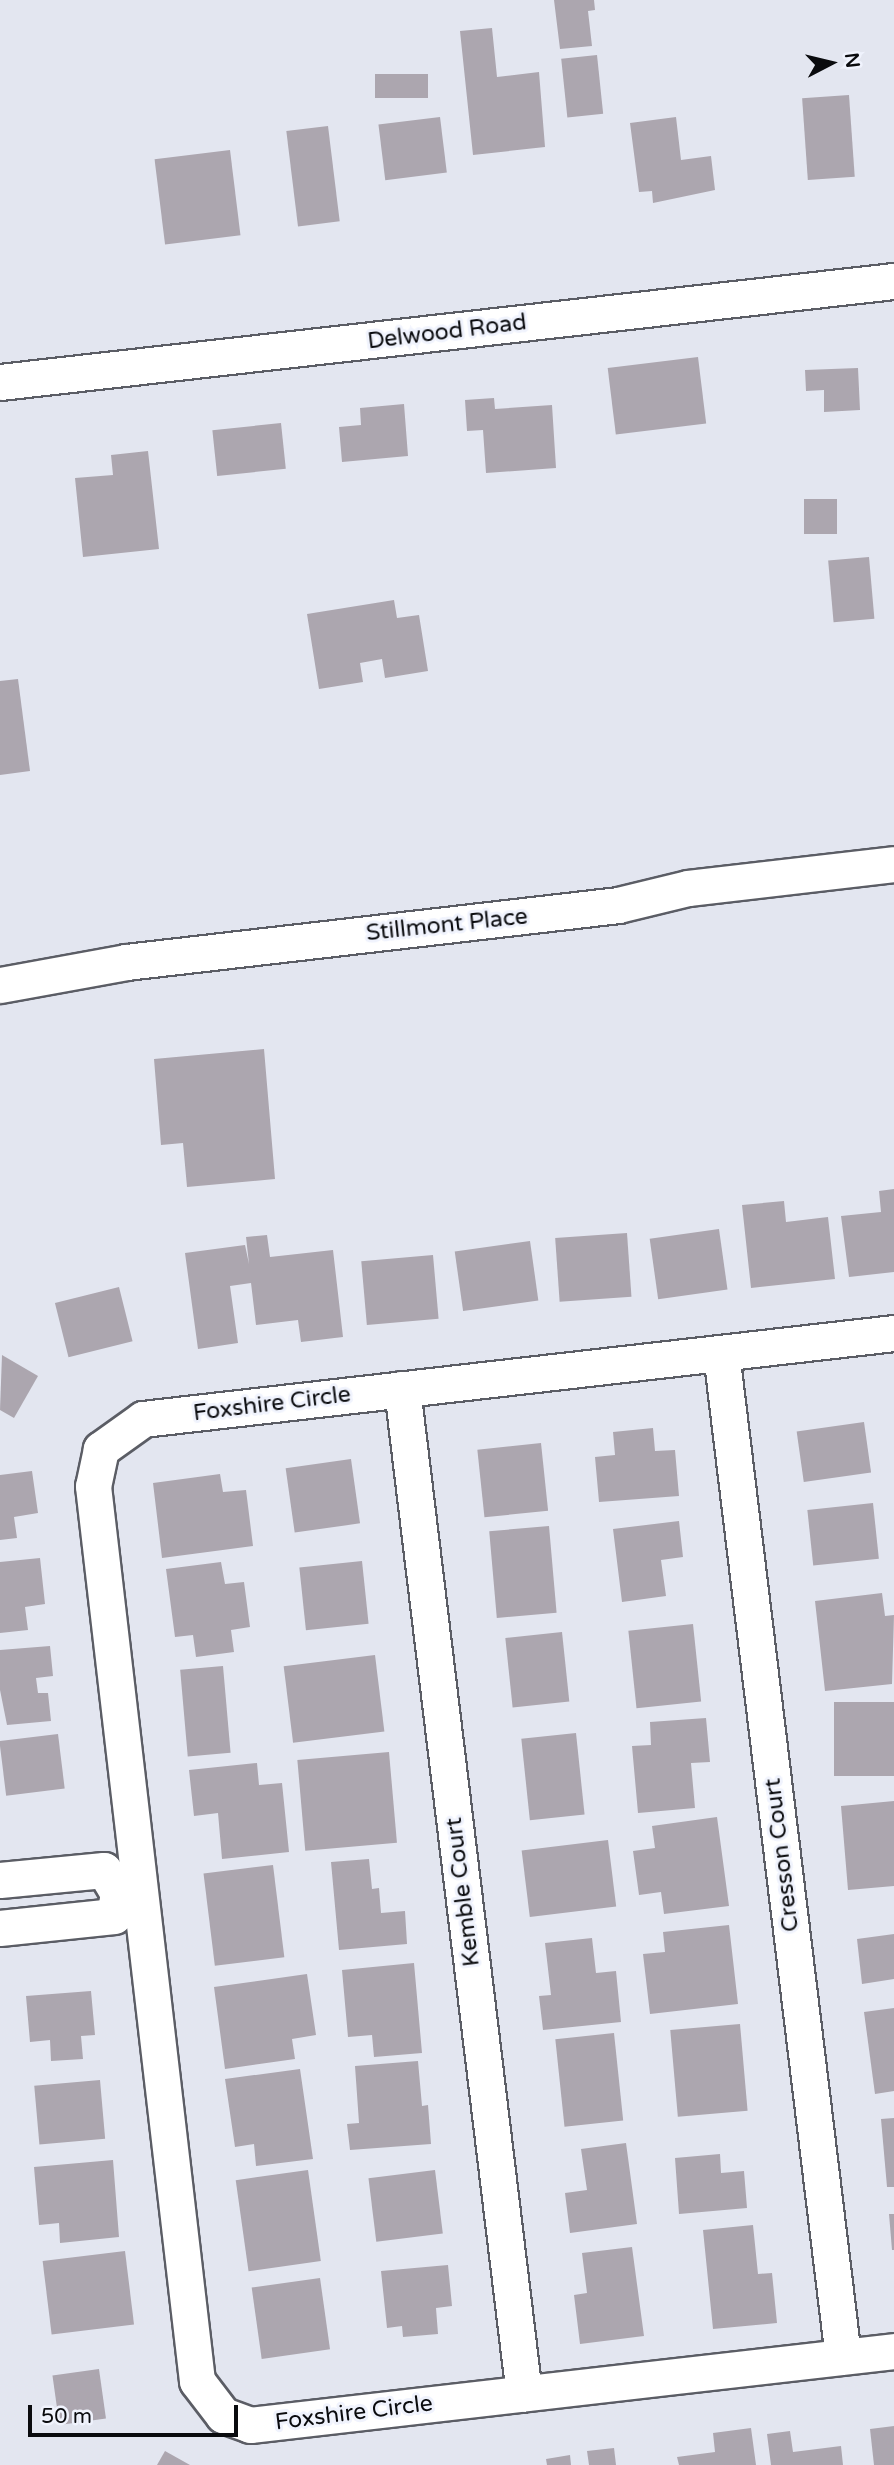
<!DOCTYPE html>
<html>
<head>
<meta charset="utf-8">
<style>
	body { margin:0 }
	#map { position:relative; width:894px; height:2465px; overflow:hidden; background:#e3e6f0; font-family:"Varela Round",sans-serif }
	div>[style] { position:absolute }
	.building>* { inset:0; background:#aca6af; transform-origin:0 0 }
	.roads { filter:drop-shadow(2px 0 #5b5d65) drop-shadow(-2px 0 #5b5d65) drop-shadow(0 2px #5b5d65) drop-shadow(0 -2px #5b5d65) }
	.minor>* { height:35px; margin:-17.5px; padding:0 17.5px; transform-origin:17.5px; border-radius:17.5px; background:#fff }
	span { translate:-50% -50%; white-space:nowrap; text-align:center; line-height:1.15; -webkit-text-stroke:6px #f0f3fd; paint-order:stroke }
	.street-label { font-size:23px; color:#0a0b0e }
	.north { position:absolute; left:796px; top:28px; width:70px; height:70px; -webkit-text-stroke:5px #f0f3fd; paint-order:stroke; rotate:83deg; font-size:19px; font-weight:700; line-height:28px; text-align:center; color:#0a0b0e }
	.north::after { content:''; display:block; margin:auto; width:24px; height:32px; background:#0a0b0e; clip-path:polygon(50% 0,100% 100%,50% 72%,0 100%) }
	.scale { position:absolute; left:28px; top:2405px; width:210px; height:32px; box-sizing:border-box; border:4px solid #0a0b0e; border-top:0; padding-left:9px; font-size:21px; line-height:24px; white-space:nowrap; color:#0a0b0e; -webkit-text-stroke:5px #f0f3fd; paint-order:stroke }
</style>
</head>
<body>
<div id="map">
	<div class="building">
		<i style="clip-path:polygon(554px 0,594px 0,595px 10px,588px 11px,592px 46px,560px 49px)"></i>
		<i style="clip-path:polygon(492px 28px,497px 77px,539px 72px,545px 147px,473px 155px,460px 31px)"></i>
		<i style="left:597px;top:55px;width:59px;height:36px;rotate:84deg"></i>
		<i style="left:428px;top:74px;width:24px;height:53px;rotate:90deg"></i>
		<i style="left:849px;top:95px;width:82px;height:47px;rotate:86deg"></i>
		<i style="left:440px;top:117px;width:56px;height:62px;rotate:83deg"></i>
		<i style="clip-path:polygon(676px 117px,681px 160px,711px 156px,715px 190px,653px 203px,652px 191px,639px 192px,630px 123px)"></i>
		<i style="left:328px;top:126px;width:96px;height:42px;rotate:83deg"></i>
		<i style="left:230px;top:150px;width:86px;height:76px;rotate:83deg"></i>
		<i style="left:698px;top:357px;width:67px;height:91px;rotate:83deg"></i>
		<i style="clip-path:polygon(858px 368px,860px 410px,824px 412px,824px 390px,806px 391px,805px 370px)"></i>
		<i style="clip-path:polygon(494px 398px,495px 409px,552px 405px,556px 468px,486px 473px,483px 430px,467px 431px,465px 400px)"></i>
		<i style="clip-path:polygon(404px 404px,408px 456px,342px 462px,339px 427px,361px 425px,360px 408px)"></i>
		<i style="left:281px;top:423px;width:46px;height:69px;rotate:84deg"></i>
		<i style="clip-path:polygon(148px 451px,159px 549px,83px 557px,75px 478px,113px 475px,111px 455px)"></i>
		<i style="left:804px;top:499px;width:33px;height:35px"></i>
		<i style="left:869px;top:557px;width:62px;height:41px;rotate:85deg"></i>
		<i style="clip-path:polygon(394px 600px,397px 618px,419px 615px,428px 671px,385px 678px,382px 659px,360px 663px,363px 682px,319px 689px,307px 614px)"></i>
		<i style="clip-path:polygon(18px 679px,30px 771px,0 775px,0 681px)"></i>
		<i style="clip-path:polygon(264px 1049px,275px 1179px,187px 1187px,183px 1143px,161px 1145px,154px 1059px)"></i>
		<i style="clip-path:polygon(894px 1189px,894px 1272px,849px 1277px,841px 1216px,881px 1212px,879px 1191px)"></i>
		<i style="clip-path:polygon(784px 1201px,786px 1222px,828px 1217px,835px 1279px,751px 1288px,742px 1205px)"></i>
		<i style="left:719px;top:1229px;width:61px;height:70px;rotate:82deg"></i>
		<i style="left:627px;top:1233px;width:64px;height:72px;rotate:86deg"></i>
		<i style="clip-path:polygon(267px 1235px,270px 1257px,333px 1250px,343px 1337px,301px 1342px,298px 1320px,256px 1325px,251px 1283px,230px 1286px,238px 1343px,198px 1349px,185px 1253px,245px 1245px,249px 1264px,246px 1237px)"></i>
		<i style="left:530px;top:1241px;width:60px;height:76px;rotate:82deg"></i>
		<i style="left:433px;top:1255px;width:64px;height:72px;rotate:85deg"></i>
		<i style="left:119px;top:1287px;width:56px;height:66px;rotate:76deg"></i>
		<i style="clip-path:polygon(2px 1355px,38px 1376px,14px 1418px,0 1410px)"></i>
		<i style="left:864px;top:1422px;width:51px;height:68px;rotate:82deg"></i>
		<i style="clip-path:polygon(653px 1428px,655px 1451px,675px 1450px,679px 1496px,599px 1502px,595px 1457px,615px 1455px,613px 1432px)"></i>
		<i style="left:541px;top:1443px;width:68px;height:64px;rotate:84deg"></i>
		<i style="left:351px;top:1459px;width:65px;height:66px;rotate:82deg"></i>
		<i style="clip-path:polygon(32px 1471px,38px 1513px,14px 1517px,17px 1538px,0 1540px,0 1475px)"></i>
		<i style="clip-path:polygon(220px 1474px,223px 1492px,246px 1490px,253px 1546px,162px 1558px,153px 1483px)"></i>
		<i style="left:873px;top:1503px;width:56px;height:66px;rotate:84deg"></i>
		<i style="clip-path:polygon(679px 1521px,683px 1557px,661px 1560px,666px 1596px,622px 1602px,613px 1529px)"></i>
		<i style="left:549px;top:1526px;width:87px;height:60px;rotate:85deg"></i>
		<i style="clip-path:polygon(40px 1558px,45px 1604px,25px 1607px,28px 1630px,0 1633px,0 1562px)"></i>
		<i style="left:362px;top:1561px;width:63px;height:63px;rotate:84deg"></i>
		<i style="clip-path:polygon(221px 1562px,225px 1584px,244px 1582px,250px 1627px,231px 1630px,234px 1652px,196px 1657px,193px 1635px,175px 1637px,166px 1569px)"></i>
		<i style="clip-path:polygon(882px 1593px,885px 1616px,894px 1615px,892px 1684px,825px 1691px,815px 1601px)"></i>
		<i style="left:693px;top:1624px;width:78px;height:65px;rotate:84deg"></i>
		<i style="left:562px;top:1632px;width:70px;height:57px;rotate:84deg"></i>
		<i style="clip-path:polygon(50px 1646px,53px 1676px,36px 1678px,38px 1693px,48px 1693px,51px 1721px,7px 1725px,0 1690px,0 1650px)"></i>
		<i style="left:375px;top:1655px;width:77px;height:92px;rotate:83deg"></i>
		<i style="left:223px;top:1666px;width:87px;height:43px;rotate:85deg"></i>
		<i style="left:894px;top:1702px;width:74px;height:60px;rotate:90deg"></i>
		<i style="clip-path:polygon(706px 1718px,710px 1762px,691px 1763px,695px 1808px,638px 1813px,632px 1746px,651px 1745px,650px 1722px)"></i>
		<i style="left:576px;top:1733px;width:82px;height:55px;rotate:84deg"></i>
		<i style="left:58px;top:1734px;width:55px;height:59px;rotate:83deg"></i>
		<i style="left:389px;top:1752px;width:91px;height:92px;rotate:85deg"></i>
		<i style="clip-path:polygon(257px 1763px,259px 1785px,282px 1783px,289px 1852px,222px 1859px,218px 1813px,194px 1816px,189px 1770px)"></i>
		<i style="clip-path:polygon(894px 1801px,894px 1886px,848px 1890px,841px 1806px)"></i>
		<i style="clip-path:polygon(717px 1817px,729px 1906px,664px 1914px,661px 1892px,639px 1895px,633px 1851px,655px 1848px,652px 1826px)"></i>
		<i style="left:608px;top:1840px;width:67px;height:87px;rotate:83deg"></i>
		<i style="clip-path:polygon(369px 1859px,372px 1889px,379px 1888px,381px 1913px,405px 1911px,407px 1944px,339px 1950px,331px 1862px)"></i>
		<i style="left:273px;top:1865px;width:93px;height:70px;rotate:83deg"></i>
		<i style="clip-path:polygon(729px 1925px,738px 2004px,650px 2014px,643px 1954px,665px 1952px,663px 1932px)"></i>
		<i style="clip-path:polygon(894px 1934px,894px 1979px,862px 1984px,857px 1939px)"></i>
		<i style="clip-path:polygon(592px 1938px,596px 1973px,616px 1971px,621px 2022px,543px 2030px,539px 1996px,551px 1995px,545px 1943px)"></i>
		<i style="clip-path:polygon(414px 1963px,422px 2053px,374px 2057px,372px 2035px,348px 2037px,342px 1970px)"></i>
		<i style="clip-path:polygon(307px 1974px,316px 2035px,292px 2039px,295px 2059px,225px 2069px,214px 1987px)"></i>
		<i style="clip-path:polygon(91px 1991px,95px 2035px,81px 2036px,83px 2059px,51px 2061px,50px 2040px,30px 2042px,26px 1996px)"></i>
		<i style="clip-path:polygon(894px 2008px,894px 2091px,875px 2094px,864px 2012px)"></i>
		<i style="left:740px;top:2024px;width:87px;height:70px;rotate:85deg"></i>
		<i style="left:614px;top:2033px;width:88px;height:59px;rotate:84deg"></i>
		<i style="clip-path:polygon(418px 2061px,422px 2106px,428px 2105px,431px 2144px,350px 2150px,347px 2124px,359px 2123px,355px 2066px)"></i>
		<i style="clip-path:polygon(300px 2069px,313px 2159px,256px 2166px,254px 2144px,235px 2147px,225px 2079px)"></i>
		<i style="left:100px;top:2080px;width:59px;height:66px;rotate:85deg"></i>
		<i style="clip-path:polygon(894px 2118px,894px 2187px,887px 2187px,881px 2119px)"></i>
		<i style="clip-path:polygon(626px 2143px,637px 2224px,570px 2233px,565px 2193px,587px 2190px,581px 2149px)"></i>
		<i style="clip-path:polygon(720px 2154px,721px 2173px,744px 2171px,747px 2208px,679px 2214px,675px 2158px)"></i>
		<i style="clip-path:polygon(113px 2160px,119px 2237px,60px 2243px,59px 2223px,39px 2225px,34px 2167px)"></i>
		<i style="left:308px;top:2170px;width:92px;height:73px;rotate:82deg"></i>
		<i style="left:435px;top:2170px;width:64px;height:67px;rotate:83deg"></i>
		<i style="clip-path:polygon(889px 2214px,894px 2214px,894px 2250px,892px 2250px)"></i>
		<i style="clip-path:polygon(753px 2225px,758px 2274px,772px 2273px,777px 2323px,713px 2329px,703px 2230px)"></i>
		<i style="clip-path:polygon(632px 2247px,644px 2336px,580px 2344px,574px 2295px,587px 2293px,582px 2253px)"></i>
		<i style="left:125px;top:2251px;width:74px;height:83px;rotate:83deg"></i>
		<i style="clip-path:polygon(448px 2265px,452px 2306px,436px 2308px,438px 2334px,403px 2337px,402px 2326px,387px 2328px,381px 2271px)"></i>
		<i style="left:320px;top:2278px;width:72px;height:69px;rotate:82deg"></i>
		<i style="left:99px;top:2369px;width:50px;height:47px;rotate:82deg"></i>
		<i style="clip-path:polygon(894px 2426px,894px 2465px,874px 2465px,870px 2429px)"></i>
		<i style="clip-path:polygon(751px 2428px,756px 2465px,679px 2465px,677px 2457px,715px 2452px,713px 2433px)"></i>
		<i style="clip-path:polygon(790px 2431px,793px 2452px,841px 2446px,843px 2465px,771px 2465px,767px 2434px)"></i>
		<i style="clip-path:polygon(614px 2448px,616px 2465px,589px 2465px,587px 2451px)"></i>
		<i style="clip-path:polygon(165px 2451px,190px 2465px,157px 2465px)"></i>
		<i style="clip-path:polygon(570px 2455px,571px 2465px,547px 2465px,546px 2459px)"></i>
	</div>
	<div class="roads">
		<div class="minor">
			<i style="left:0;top:382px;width:900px;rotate:-6.45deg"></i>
			<i style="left:0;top:985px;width:128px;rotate:-10.3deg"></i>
			<i style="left:126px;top:962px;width:495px;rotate:-6.6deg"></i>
			<i style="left:618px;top:905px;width:72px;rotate:-13.7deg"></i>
			<i style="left:688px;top:888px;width:207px;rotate:-6.6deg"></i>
			<i style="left:894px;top:1333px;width:756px;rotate:173.47deg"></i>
			<i style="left:143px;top:1419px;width:52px;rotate:144.5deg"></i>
			<i style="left:101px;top:1449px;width:38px;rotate:102deg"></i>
			<i style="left:93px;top:1486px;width:901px;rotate:83.37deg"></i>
			<i style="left:197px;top:2381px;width:43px;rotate:52.6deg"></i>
			<i style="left:223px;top:2415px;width:29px;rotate:20deg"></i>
			<i style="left:250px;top:2425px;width:648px;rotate:-6.55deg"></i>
			<i style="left:721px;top:1353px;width:1011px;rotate:83.07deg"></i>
			<i style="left:402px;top:1389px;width:1012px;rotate:83.08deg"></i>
			<i style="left:0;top:1880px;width:104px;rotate:-5.5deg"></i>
			<i style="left:104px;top:1870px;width:27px;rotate:59deg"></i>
			<i style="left:118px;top:1893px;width:23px;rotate:100deg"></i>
			<i style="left:114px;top:1916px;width:115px;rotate:174deg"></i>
		</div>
	</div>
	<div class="street-label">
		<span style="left:447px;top:332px;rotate:-7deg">Delwood Road</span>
		<span style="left:447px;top:925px;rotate:-6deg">Stillmont Place</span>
		<span style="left:272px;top:1404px;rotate:-7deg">Foxshire Circle</span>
		<span style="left:782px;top:1855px;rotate:-97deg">Cresson Court</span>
		<span style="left:463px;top:1892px;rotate:-97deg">Kemble Court</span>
		<span style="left:354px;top:2413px;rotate:-7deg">Foxshire Circle</span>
	</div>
	<div class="north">N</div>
	<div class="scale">50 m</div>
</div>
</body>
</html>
